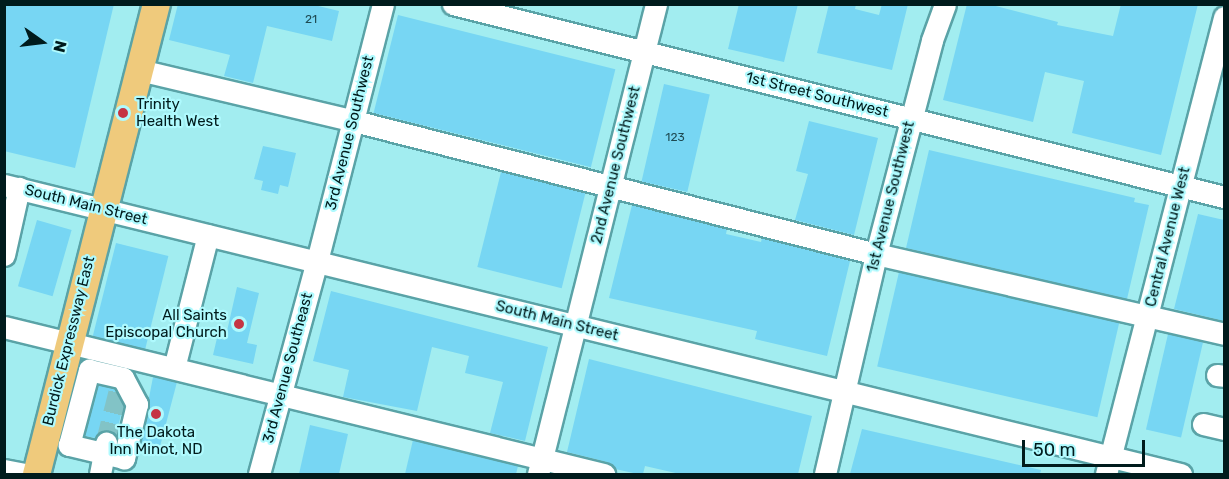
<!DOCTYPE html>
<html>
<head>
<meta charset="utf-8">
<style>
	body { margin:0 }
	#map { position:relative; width:1229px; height:479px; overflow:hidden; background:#a2edf0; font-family:Rubik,sans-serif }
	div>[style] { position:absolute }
	.building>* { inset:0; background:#77d6f3; transform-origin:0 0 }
	.minor-tunnel>* { height:21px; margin-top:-10.5px; transform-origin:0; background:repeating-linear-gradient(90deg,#82c3c6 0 21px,transparent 0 31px) }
	.roads { filter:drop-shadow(2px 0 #5aa3a7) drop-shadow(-2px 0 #5aa3a7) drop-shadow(0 2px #5aa3a7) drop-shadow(0 -2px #5aa3a7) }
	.minor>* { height:21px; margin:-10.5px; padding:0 10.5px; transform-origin:10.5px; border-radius:10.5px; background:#fff }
	.major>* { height:27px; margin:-13.5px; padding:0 13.5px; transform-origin:13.5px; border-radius:13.5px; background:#efca7c }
	.dots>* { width:16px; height:16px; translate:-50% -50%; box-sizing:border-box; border:3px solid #affafe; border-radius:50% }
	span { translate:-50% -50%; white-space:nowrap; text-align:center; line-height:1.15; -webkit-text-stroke:4.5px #affafe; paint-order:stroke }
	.number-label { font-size:12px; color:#1e4a52 }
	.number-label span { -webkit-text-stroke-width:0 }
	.street-label { font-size:15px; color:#001b1c }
	.poi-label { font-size:15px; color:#001b1c }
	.left { translate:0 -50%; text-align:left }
	.right { translate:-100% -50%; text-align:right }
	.frame { position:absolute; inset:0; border:6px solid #001b1c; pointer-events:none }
	.north { position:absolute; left:12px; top:12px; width:60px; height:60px; -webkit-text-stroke:4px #affafe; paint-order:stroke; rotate:104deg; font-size:16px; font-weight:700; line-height:24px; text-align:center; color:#001b1c }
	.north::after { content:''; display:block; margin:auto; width:21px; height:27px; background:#001b1c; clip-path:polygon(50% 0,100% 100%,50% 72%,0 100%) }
	.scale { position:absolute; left:1022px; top:440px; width:123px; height:27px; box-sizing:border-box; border:3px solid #001b1c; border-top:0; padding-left:8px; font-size:18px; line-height:21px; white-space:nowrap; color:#001b1c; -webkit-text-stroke:4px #affafe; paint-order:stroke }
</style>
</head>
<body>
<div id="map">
	<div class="building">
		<i style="clip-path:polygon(4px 4px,114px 4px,75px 168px,4px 151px)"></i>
		<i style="clip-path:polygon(178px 4px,310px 4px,339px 11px,332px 41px,267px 26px,253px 83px,224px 76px,230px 55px,169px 40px)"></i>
		<i style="clip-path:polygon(739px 4px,798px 4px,784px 62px,728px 49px)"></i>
		<i style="clip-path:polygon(829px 4px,856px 4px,855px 9px,879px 15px,882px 4px,908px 4px,892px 70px,817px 53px)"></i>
		<i style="clip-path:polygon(967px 4px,988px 4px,1058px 22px,1057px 25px,1113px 36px,1121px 4px,1198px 4px,1161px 155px,1072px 133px,1084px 81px,1045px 72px,1033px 122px,943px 100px)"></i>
		<i style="left:398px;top:15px;width:224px;height:101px;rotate:14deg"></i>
		<i style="left:664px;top:84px;width:47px;height:100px;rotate:13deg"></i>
		<i style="clip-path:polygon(809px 121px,878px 138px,854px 235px,795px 220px,808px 174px,796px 171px)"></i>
		<i style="clip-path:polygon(263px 146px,296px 153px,288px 187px,280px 185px,278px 194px,261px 190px,263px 181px,254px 179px)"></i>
		<i style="clip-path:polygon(929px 150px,1135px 198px,1134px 202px,1149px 205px,1127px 299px,906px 248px)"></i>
		<i style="left:501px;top:172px;width:87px;height:98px;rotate:14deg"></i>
		<i style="clip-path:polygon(632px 205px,727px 229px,726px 234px,761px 242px,762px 238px,850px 261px,827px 356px,755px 339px,757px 331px,609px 298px)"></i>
		<i style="clip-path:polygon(1198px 214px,1224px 220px,1224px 321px,1174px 309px)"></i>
		<i style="left:37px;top:220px;width:36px;height:69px;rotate:16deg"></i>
		<i style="left:116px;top:243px;width:54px;height:96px;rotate:14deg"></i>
		<i style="left:899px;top:272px;width:226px;height:97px;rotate:13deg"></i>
		<i style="clip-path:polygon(237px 287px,259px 293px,247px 343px,257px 345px,253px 364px,213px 355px,217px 338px,225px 340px)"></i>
		<i style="clip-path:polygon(331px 291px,548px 347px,525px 441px,490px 433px,503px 382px,465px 373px,469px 356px,432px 347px,417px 411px,343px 397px,349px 370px,313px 361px)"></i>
		<i style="left:1168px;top:334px;width:36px;height:98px;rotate:13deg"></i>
		<i style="clip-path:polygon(589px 359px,812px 416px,798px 474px,680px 474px,645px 466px,643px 474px,638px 474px,615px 469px,607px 462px,567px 452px)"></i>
		<i style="clip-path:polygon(153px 377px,177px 382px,158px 454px,139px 450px)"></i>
		<i style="clip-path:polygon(98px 385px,114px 389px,123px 406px,116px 436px,108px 430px,101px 431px,95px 438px,85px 436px)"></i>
		<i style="clip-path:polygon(310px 425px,348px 434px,339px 474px,299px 474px)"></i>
		<i style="clip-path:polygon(862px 429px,1041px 470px,1040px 474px,850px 474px)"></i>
		<i style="clip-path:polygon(413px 440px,518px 466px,516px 474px,405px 474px)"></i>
	</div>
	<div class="minor-tunnel">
		<i style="left:106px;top:443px;width:53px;rotate:-75.7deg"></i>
	</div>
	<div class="roads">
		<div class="minor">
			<i style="left:453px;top:4px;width:795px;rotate:14.05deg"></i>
			<i style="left:139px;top:70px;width:221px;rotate:13.3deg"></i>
			<i style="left:354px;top:121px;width:539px;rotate:14.29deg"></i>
			<i style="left:876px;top:254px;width:357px;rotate:12.9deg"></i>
			<i style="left:4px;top:185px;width:1212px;rotate:13.8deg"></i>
			<i style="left:4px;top:255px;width:69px;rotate:-77.4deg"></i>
			<i style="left:4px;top:327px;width:618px;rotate:13.77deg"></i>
			<i style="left:174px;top:368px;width:137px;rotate:-75.7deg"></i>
			<i style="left:89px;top:370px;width:35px;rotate:13deg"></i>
			<i style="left:123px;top:378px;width:30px;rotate:62deg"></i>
			<i style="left:137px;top:404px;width:56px;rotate:103.5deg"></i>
			<i style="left:124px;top:458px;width:57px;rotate:-166.7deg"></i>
			<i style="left:69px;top:445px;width:78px;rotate:-75.1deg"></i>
			<i style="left:1217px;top:375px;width:7px;rotate:8deg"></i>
			<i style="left:1203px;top:424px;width:22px;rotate:13deg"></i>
			<i style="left:4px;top:470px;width:20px;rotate:11deg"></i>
			<i style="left:100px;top:474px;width:32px;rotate:-79deg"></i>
			<i style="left:259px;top:474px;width:221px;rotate:-74.8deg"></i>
			<i style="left:317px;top:261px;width:265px;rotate:-75.6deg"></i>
			<i style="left:538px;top:474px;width:485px;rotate:-75.9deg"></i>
			<i style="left:825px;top:474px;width:226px;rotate:-76.9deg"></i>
			<i style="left:876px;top:254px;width:221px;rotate:-75.3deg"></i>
			<i style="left:932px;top:40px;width:38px;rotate:-70deg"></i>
			<i style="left:1106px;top:474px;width:472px;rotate:-75.5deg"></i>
		</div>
		<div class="major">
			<i style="left:36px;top:474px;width:485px;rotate:-75.7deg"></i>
		</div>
	</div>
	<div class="dots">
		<i style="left:123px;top:113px;background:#c53544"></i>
		<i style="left:239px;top:324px;background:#c53544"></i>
		<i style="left:156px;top:414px;background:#c53544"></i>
	</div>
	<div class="number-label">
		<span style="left:311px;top:20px">21</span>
		<span style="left:675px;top:138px">123</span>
	</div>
	<div class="street-label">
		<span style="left:817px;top:95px;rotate:14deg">1st Street Southwest</span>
		<span style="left:350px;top:133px;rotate:-76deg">3rd Avenue Southwest</span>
		<span style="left:616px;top:165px;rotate:-76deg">2nd Avenue Southwest</span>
		<span style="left:891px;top:197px;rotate:-76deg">1st Avenue Southwest</span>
		<span style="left:86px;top:205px;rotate:14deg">South Main Street</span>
		<span style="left:1168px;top:237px;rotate:-76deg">Central Avenue West</span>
		<span style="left:557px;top:321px;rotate:14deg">South Main Street</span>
		<span style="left:69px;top:341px;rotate:-76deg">Burdick Expressway East</span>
		<span style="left:288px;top:368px;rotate:-75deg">3rd Avenue Southeast</span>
	</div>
	<div class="poi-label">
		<span class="left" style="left:136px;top:113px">Trinity<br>Health West</span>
		<span class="right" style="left:227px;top:324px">All Saints<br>Episcopal Church</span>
		<span style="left:156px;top:441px">The Dakota<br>Inn Minot, ND</span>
	</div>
	<div class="frame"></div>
	<div class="north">N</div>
	<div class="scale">50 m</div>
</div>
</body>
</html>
